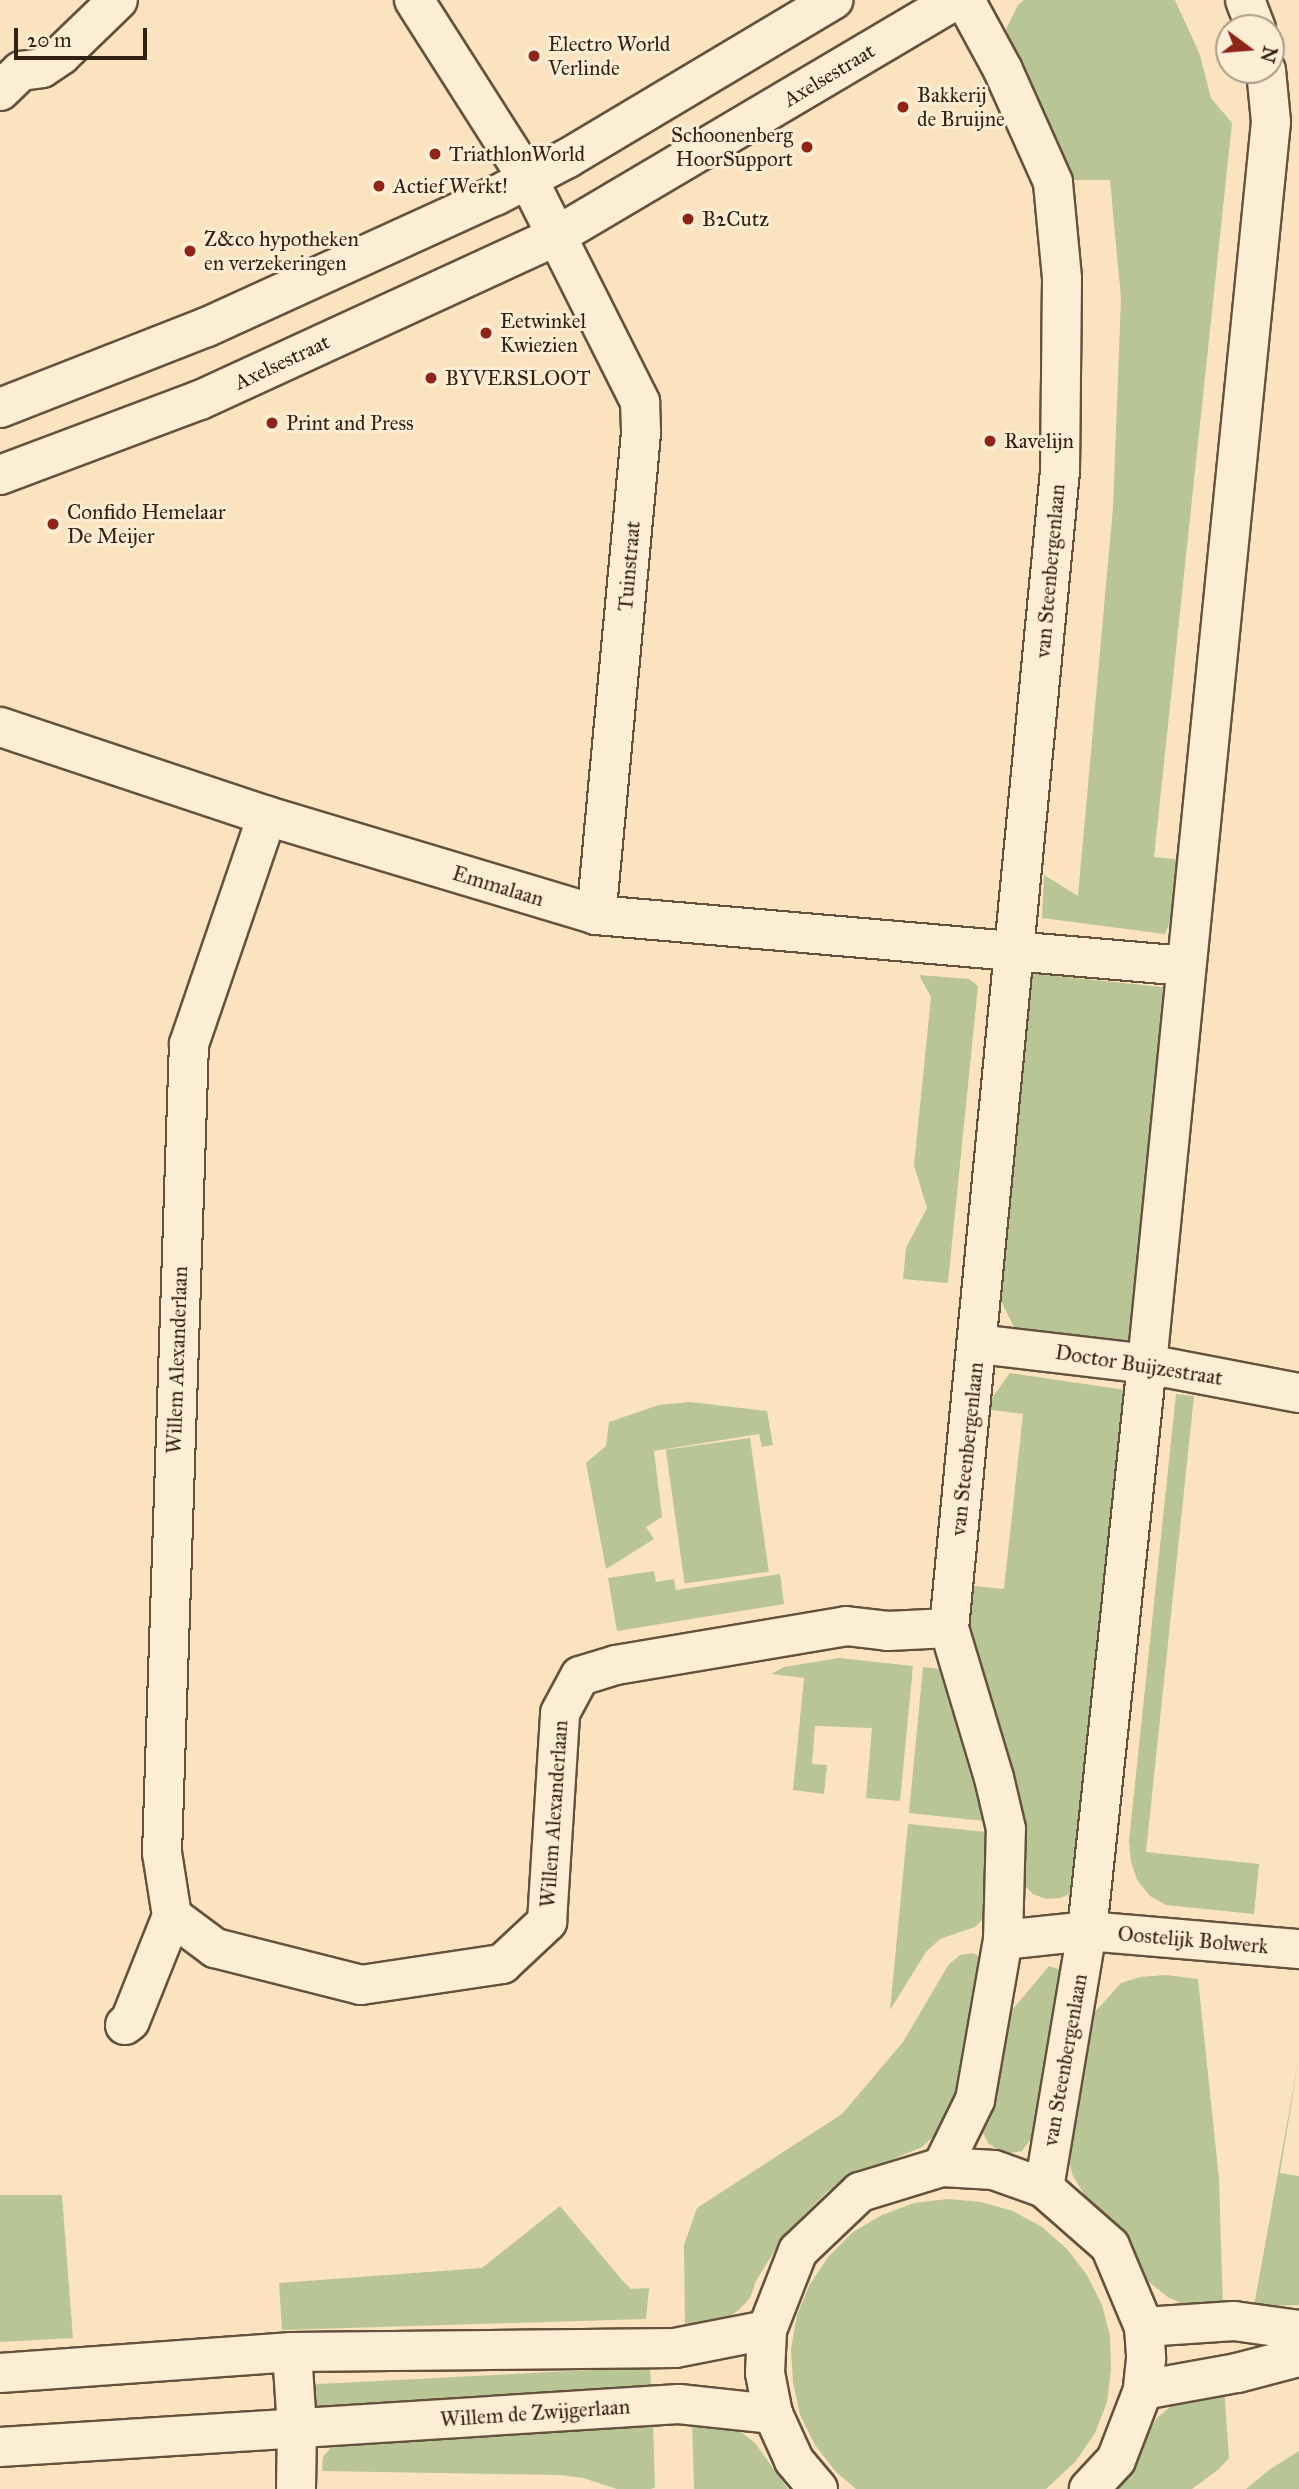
<!DOCTYPE html>
<html>
<head>
<meta charset="utf-8">
<style>
	body { margin:0 }
	#map { position:relative; width:1299px; height:2489px; overflow:hidden; background:#fae3be; font-family:"IM FELL Great Primer",serif }
	div>[style] { position:absolute }
	.green>* { inset:0; background:#bac595; transform-origin:0 0 }
	.roads { filter:drop-shadow(2px 0 #65523e) drop-shadow(-2px 0 #65523e) drop-shadow(0 2px #65523e) drop-shadow(0 -2px #65523e) }
	.street>* { height:38px; margin:-19px; padding:0 19px; transform-origin:19px; border-radius:19px; background:#fcedd5 }
	.secondary>* { height:38px; margin:-19px; padding:0 19px; transform-origin:19px; border-radius:19px; background:#fcedd5 }
	.dots>* { width:19px; height:19px; translate:-50% -50%; box-sizing:border-box; border:4px solid #fcedd5; border-radius:50% }
	span { translate:-50% -50%; white-space:nowrap; text-align:center; line-height:1.15; -webkit-text-stroke:6px #fcedd5; paint-order:stroke }
	.poi-label { font-size:21px; color:#332213 }
	.left { translate:0 -50%; text-align:left }
	.right { translate:-100% -50%; text-align:right }
	.street-label { font-size:21px; color:#332213 }
	.north { position:absolute; left:1215px; top:14px; width:70px; height:70px; box-sizing:border-box; background:#fcedd5; border:2px solid #ac9c87; border-radius:50%; rotate:106deg; font-size:19px; font-weight:700; line-height:28px; text-align:center; color:#332213 }
	.north::after { content:''; display:block; margin:auto; width:24px; height:32px; background:#8f2418; clip-path:polygon(50% 0,100% 100%,50% 72%,0 100%) }
	.scale { position:absolute; left:14px; top:28px; width:133px; height:32px; box-sizing:border-box; border:4px solid #332213; border-top:0; padding-left:9px; font-size:21px; line-height:24px; white-space:nowrap; color:#332213; -webkit-text-stroke:5px #fcedd5; paint-order:stroke }
</style>
</head>
<body>
<div id="map">
	<div class="green">
		<i style="clip-path:polygon(1024px 0,1175px 0,1200px 55px,1211px 98px,1232px 123px,1154px 857px,1186px 860px,1183px 887px,1165px 934px,1042px 918px,1044px 875px,1078px 896px,1113px 507px,1121px 298px,1110px 180px,1073px 180px,1006px 29px,1018px 5px)"></i>
		<i style="clip-path:polygon(1028px 973px,1172px 988px,1136px 1344px,1014px 1327px,996px 1291px)"></i>
		<i style="clip-path:polygon(919px 975px,969px 979px,978px 986px,948px 1283px,903px 1279px,906px 1248px,927px 1208px,914px 1165px,931px 997px)"></i>
		<i style="clip-path:polygon(1010px 1373px,1133px 1391px,1072px 1893px,1060px 1898px,1046px 1899px,1033px 1894px,1023px 1884px,965px 1641px,965px 1585px,1004px 1589px,1023px 1414px,984px 1409px)"></i>
		<i style="clip-path:polygon(1176px 1394px,1194px 1396px,1146px 1852px,1259px 1864px,1254px 1914px,1166px 1905px,1150px 1896px,1137px 1880px,1131px 1862px,1129px 1841px)"></i>
		<i style="clip-path:polygon(690px 1402px,767px 1411px,773px 1445px,762px 1447px,759px 1434px,654px 1451px,662px 1517px,646px 1527px,654px 1539px,606px 1569px,586px 1463px,606px 1446px,609px 1422px,659px 1405px)"></i>
		<i style="left:750px;top:1438px;width:135px;height:85px;rotate:82deg"></i>
		<i style="clip-path:polygon(654px 1571px,656px 1582px,674px 1579px,676px 1590px,780px 1574px,784px 1604px,617px 1631px,608px 1578px)"></i>
		<i style="clip-path:polygon(839px 1658px,913px 1666px,900px 1801px,866px 1798px,872px 1728px,815px 1726px,812px 1764px,827px 1765px,824px 1794px,793px 1790px,804px 1678px,771px 1674px,784px 1667px)"></i>
		<i style="clip-path:polygon(923px 1667px,939px 1669px,984px 1821px,909px 1813px)"></i>
		<i style="clip-path:polygon(908px 1824px,986px 1832px,986px 1908px,982px 1920px,975px 1927px,940px 1939px,926px 1952px,890px 2010px)"></i>
		<i style="clip-path:polygon(973px 1953px,980px 1957px,984px 1965px,955px 2110px,946px 2125px,922px 2147px,855px 2175px,828px 2191px,784px 2235px,756px 2281px,750px 2298px,739px 2310px,722px 2321px,685px 2330px,684px 2245px,697px 2208px,842px 2114px,903px 2042px,949px 1964px,960px 1955px)"></i>
		<i style="clip-path:polygon(1049px 1966px,1067px 1972px,1035px 2133px,1022px 2151px,1003px 2154px,988px 2143px,982px 2131px,1007px 2016px)"></i>
		<i style="clip-path:polygon(1166px 1975px,1198px 1979px,1219px 2179px,1223px 2309px,1194px 2308px,1169px 2298px,1149px 2282px,1089px 2203px,1072px 2174px,1066px 2142px,1084px 2037px,1093px 2014px,1121px 1983px,1140px 1977px)"></i>
		<i style="clip-path:polygon(1299px 2057px,1280px 2173px,1299px 2176px,1299px 2305px,1254px 2306px)"></i>
		<i style="clip-path:polygon(0 2195px,62px 2195px,73px 2338px,0 2342px)"></i>
		<i style="clip-path:polygon(948px 2199px,981px 2202px,1013px 2211px,1042px 2227px,1067px 2249px,1087px 2275px,1102px 2305px,1110px 2336px,1111px 2370px,1107px 2402px,1095px 2433px,1076px 2461px,1046px 2489px,856px 2489px,836px 2472px,815px 2445px,800px 2415px,793px 2382px,791px 2349px,797px 2315px,810px 2284px,829px 2256px,853px 2232px,882px 2215px,914px 2203px)"></i>
		<i style="clip-path:polygon(560px 2206px,623px 2281px,631px 2289px,649px 2288px,646px 2319px,282px 2330px,279px 2283px,482px 2268px)"></i>
		<i style="clip-path:polygon(650px 2367px,651px 2392px,310px 2413px,308px 2387px,318px 2384px)"></i>
		<i style="clip-path:polygon(1224px 2387px,1229px 2458px,1219px 2469px,1192px 2489px,1114px 2489px,1157px 2418px,1178px 2400px)"></i>
		<i style="clip-path:polygon(653px 2420px,655px 2487px,651px 2489px,617px 2489px,583px 2478px,560px 2475px,322px 2471px,323px 2457px,335px 2443px)"></i>
		<i style="clip-path:polygon(692px 2420px,722px 2420px,741px 2432px,755px 2443px,788px 2489px,694px 2489px)"></i>
		<i style="clip-path:polygon(1299px 2451px,1299px 2489px,1246px 2489px,1269px 2470px)"></i>
	</div>
	<div class="roads">
		<div class="street">
			<i style="left:414px;top:0;width:212px;rotate:57.5deg"></i>
			<i style="left:528px;top:179px;width:250px;rotate:63.3deg"></i>
			<i style="left:640px;top:402px;width:31px;rotate:88deg"></i>
			<i style="left:641px;top:433px;width:484px;rotate:95.3deg"></i>
			<i style="left:1245px;top:0;width:30px;rotate:69deg"></i>
			<i style="left:0;top:91px;width:29px;rotate:-44deg"></i>
			<i style="left:21px;top:71px;width:21px;rotate:-8deg"></i>
			<i style="left:42px;top:68px;width:23px;rotate:-34deg"></i>
			<i style="left:61px;top:55px;width:79px;rotate:-44deg"></i>
			<i style="left:0;top:727px;width:281px;rotate:18.4deg"></i>
			<i style="left:267px;top:816px;width:344px;rotate:16.7deg"></i>
			<i style="left:596px;top:915px;width:592px;rotate:4.94deg"></i>
			<i style="left:978px;top:1344px;width:170px;rotate:6.7deg"></i>
			<i style="left:1147px;top:1364px;width:155px;rotate:10.8deg"></i>
			<i style="left:172px;top:1916px;width:54px;rotate:36.7deg"></i>
			<i style="left:215px;top:1948px;width:151px;rotate:14.2deg"></i>
			<i style="left:361px;top:1985px;width:143px;rotate:-8.5deg"></i>
			<i style="left:502px;top:1964px;width:62px;rotate:-43deg"></i>
			<i style="left:547px;top:1922px;width:209px;rotate:-86.4deg"></i>
			<i style="left:560px;top:1713px;width:42px;rotate:-61.6deg"></i>
			<i style="left:580px;top:1676px;width:38px;rotate:-17deg"></i>
			<i style="left:616px;top:1665px;width:233px;rotate:-9.6deg"></i>
			<i style="left:846px;top:1626px;width:42px;rotate:6.8deg"></i>
			<i style="left:888px;top:1631px;width:61px;rotate:-2.8deg"></i>
			<i style="left:1003px;top:1940px;width:84px;rotate:-6.1deg"></i>
			<i style="left:1087px;top:1931px;width:213px;rotate:4.9deg"></i>
			<i style="left:125px;top:2025px;width:6px;rotate:-39deg"></i>
			<i style="left:130px;top:2021px;width:113px;rotate:-68.2deg"></i>
			<i style="left:172px;top:1916px;width:64px;rotate:-99deg"></i>
			<i style="left:162px;top:1853px;width:809px;rotate:-88.09deg"></i>
			<i style="left:189px;top:1044px;width:241px;rotate:-71.1deg"></i>
			<i style="left:942px;top:2167px;width:75px;rotate:-63.8deg"></i>
			<i style="left:975px;top:2100px;width:162px;rotate:-80.1deg"></i>
			<i style="left:1003px;top:1940px;width:111px;rotate:-88.5deg"></i>
			<i style="left:1006px;top:1829px;width:52px;rotate:-103.2deg"></i>
			<i style="left:994px;top:1778px;width:157px;rotate:-106.7deg"></i>
			<i style="left:949px;top:1628px;width:1162px;rotate:-84.52deg"></i>
			<i style="left:1060px;top:471px;width:193px;rotate:-89.4deg"></i>
			<i style="left:1062px;top:278px;width:96px;rotate:-95.4deg"></i>
			<i style="left:1053px;top:182px;width:123px;rotate:-114.1deg"></i>
			<i style="left:1003px;top:70px;width:80px;rotate:-118.5deg"></i>
			<i style="left:1044px;top:2188px;width:261px;rotate:-80.5deg"></i>
			<i style="left:1087px;top:1931px;width:570px;rotate:-83.96deg"></i>
			<i style="left:1147px;top:1364px;width:1248px;rotate:-84.3deg"></i>
			<i style="left:1271px;top:122px;width:52px;rotate:-95.5deg"></i>
			<i style="left:296px;top:2489px;width:61px;rotate:-89.1deg"></i>
		</div>
		<div class="secondary">
			<i style="left:0;top:408px;width:222px;rotate:-21.4deg"></i>
			<i style="left:207px;top:327px;width:316px;rotate:-24.5deg"></i>
			<i style="left:495px;top:196px;width:82px;rotate:-27.5deg"></i>
			<i style="left:568px;top:158px;width:309px;rotate:-30.8deg"></i>
			<i style="left:0;top:475px;width:214px;rotate:-20.6deg"></i>
			<i style="left:200px;top:400px;width:394px;rotate:-24.7deg"></i>
			<i style="left:558px;top:235px;width:462px;rotate:-30.6deg"></i>
			<i style="left:1144px;top:2327px;width:90px;rotate:-3.8deg"></i>
			<i style="left:1234px;top:2321px;width:66px;rotate:7.9deg"></i>
			<i style="left:292px;top:2352px;width:76px;rotate:86.2deg"></i>
			<i style="left:0;top:2373px;width:293px;rotate:-4.1deg"></i>
			<i style="left:292px;top:2352px;width:383px;rotate:-0.6deg"></i>
			<i style="left:675px;top:2348px;width:94px;rotate:-11.1deg"></i>
			<i style="left:1143px;top:2390px;width:96px;rotate:-10.3deg"></i>
			<i style="left:1237px;top:2373px;width:64px;rotate:-14.5deg"></i>
			<i style="left:0;top:2447px;width:680px;rotate:-3.62deg"></i>
			<i style="left:679px;top:2404px;width:95px;rotate:6.1deg"></i>
			<i style="left:818px;top:2489px;width:38px;rotate:-130deg"></i>
			<i style="left:794px;top:2460px;width:51px;rotate:-114.5deg"></i>
			<i style="left:773px;top:2414px;width:42px;rotate:-101deg"></i>
			<i style="left:765px;top:2373px;width:43px;rotate:-87.3deg"></i>
			<i style="left:767px;top:2330px;width:85px;rotate:-68.6deg"></i>
			<i style="left:798px;top:2251px;width:86px;rotate:-43.6deg"></i>
			<i style="left:860px;top:2192px;width:86px;rotate:-17deg"></i>
			<i style="left:942px;top:2167px;width:52px;rotate:3.3deg"></i>
			<i style="left:994px;top:2170px;width:53px;rotate:19.8deg"></i>
			<i style="left:1044px;top:2188px;width:88px;rotate:41.3deg"></i>
			<i style="left:1110px;top:2246px;width:88px;rotate:67.2deg"></i>
			<i style="left:1144px;top:2327px;width:32px;rotate:86deg"></i>
			<i style="left:1146px;top:2359px;width:31px;rotate:96deg"></i>
			<i style="left:1143px;top:2390px;width:75px;rotate:111.1deg"></i>
			<i style="left:1116px;top:2460px;width:40px;rotate:133deg"></i>
		</div>
	</div>
	<div class="dots">
		<i style="left:534px;top:56px;background:#8f2418"></i>
		<i style="left:903px;top:107px;background:#8f2418"></i>
		<i style="left:807px;top:147px;background:#8f2418"></i>
		<i style="left:435px;top:154px;background:#8f2418"></i>
		<i style="left:379px;top:186px;background:#8f2418"></i>
		<i style="left:688px;top:219px;background:#8f2418"></i>
		<i style="left:190px;top:251px;background:#8f2418"></i>
		<i style="left:486px;top:333px;background:#8f2418"></i>
		<i style="left:431px;top:378px;background:#8f2418"></i>
		<i style="left:272px;top:423px;background:#8f2418"></i>
		<i style="left:990px;top:441px;background:#8f2418"></i>
		<i style="left:53px;top:524px;background:#8f2418"></i>
	</div>
	<div class="poi-label">
		<span class="left" style="left:548px;top:56px">Electro World<br>Verlinde</span>
		<span class="left" style="left:917px;top:107px">Bakkerij<br>de Bruijne</span>
		<span class="right" style="left:793px;top:147px">Schoonenberg<br>HoorSupport</span>
		<span class="left" style="left:449px;top:154px">TriathlonWorld</span>
		<span class="left" style="left:393px;top:186px">Actief Werkt!</span>
		<span class="left" style="left:702px;top:219px">B2Cutz</span>
		<span class="left" style="left:204px;top:251px">Z&amp;co hypotheken<br>en verzekeringen</span>
		<span class="left" style="left:500px;top:333px">Eetwinkel<br>Kwiezien</span>
		<span class="left" style="left:445px;top:378px">BYVERSLOOT</span>
		<span class="left" style="left:286px;top:423px">Print and Press</span>
		<span class="left" style="left:1004px;top:441px">Ravelijn</span>
		<span class="left" style="left:67px;top:524px">Confido Hemelaar<br>De Meijer</span>
	</div>
	<div class="street-label">
		<span style="left:829px;top:75px;rotate:-31deg">Axelsestraat</span>
		<span style="left:282px;top:362px;rotate:-25deg">Axelsestraat</span>
		<span style="left:629px;top:566px;rotate:-85deg">Tuinstraat</span>
		<span style="left:1050px;top:571px;rotate:-85deg">van Steenbergenlaan</span>
		<span style="left:498px;top:886px;rotate:17deg">Emmalaan</span>
		<span style="left:177px;top:1360px;rotate:-88deg">Willem Alexanderlaan</span>
		<span style="left:1139px;top:1365px;rotate:9deg">Doctor Buijzestraat</span>
		<span style="left:967px;top:1449px;rotate:-84deg">van Steenbergenlaan</span>
		<span style="left:554px;top:1814px;rotate:-86deg">Willem Alexanderlaan</span>
		<span style="left:1193px;top:1940px;rotate:5deg">Oostelijk Bolwerk</span>
		<span style="left:1065px;top:2060px;rotate:-80deg">van Steenbergenlaan</span>
		<span style="left:535px;top:2413px;rotate:-4deg">Willem de Zwijgerlaan</span>
	</div>
	<div class="north">N</div>
	<div class="scale">20 m</div>
</div>
</body>
</html>
